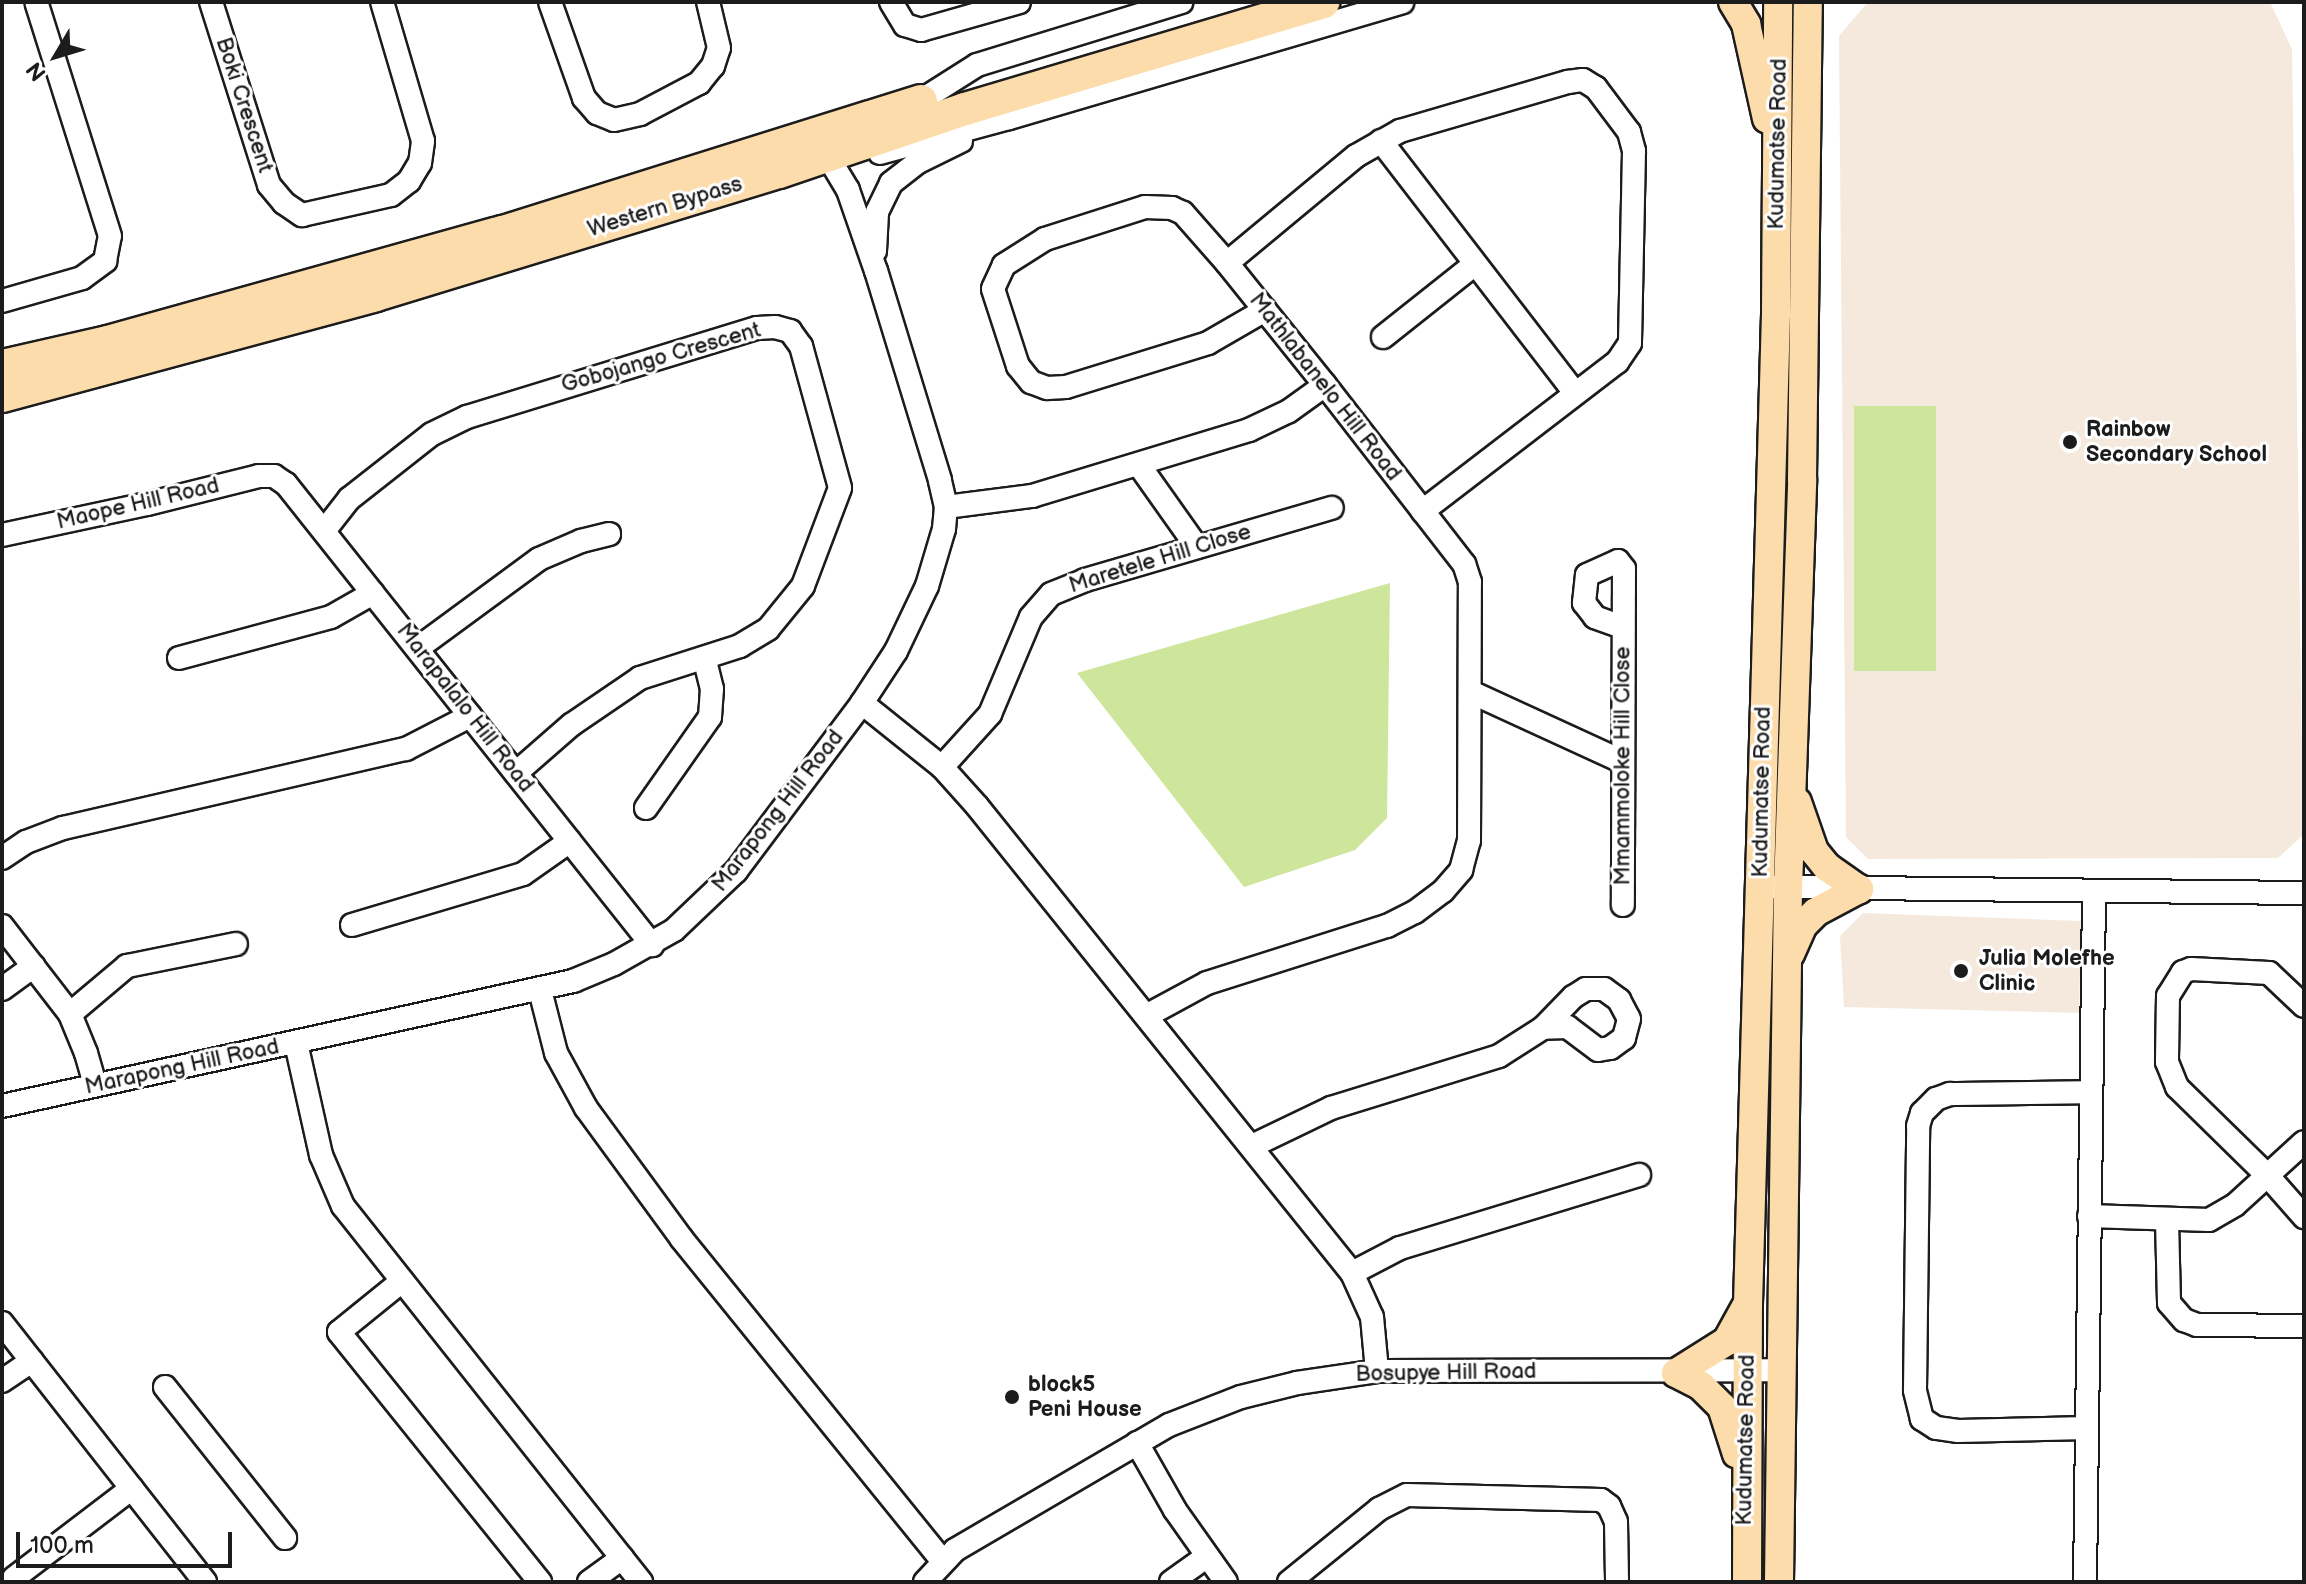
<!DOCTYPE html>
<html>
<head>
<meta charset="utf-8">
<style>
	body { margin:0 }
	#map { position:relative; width:2306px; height:1584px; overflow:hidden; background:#fff; font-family:"Balsamiq Sans",sans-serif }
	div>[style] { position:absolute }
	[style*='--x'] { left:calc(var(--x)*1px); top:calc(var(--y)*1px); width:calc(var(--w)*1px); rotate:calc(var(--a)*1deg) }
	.built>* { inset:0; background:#f4e9dc }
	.green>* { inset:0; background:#cee69b; transform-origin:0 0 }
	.roads { filter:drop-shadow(2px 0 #1c1c1c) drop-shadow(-2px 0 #1c1c1c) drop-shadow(0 2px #1c1c1c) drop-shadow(0 -2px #1c1c1c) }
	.minor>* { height:22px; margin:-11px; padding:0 11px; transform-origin:11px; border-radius:11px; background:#fff }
	.major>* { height:28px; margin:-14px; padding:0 14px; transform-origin:14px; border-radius:14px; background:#fddcac }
	.highway>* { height:32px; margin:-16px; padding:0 16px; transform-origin:16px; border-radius:16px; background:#fddcac }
	.dots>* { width:22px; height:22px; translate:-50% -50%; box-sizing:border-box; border:4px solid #fff; border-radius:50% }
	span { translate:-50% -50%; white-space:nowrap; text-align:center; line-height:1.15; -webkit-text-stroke:6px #fff; paint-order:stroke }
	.street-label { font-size:22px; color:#1c1c1c }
	.poi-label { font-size:22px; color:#1c1c1c; font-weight:700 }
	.left { translate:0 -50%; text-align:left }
	.frame { position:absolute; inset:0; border:4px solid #1c1c1c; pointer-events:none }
	.north { position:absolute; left:16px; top:16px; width:80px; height:80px; -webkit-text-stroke:6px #fff; paint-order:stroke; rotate:232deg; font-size:22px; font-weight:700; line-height:32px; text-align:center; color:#1c1c1c }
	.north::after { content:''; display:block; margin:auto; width:28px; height:36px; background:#1c1c1c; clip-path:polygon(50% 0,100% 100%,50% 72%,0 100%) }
	.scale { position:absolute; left:16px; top:1532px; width:216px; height:36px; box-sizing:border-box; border:4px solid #1c1c1c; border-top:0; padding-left:10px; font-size:24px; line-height:28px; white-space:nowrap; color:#1c1c1c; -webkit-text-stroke:6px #fff; paint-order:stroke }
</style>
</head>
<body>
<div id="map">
	<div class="built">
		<i style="clip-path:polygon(1868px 2px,2270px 2px,2292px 49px,2303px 835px,2278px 858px,1868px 859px,1846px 837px,1839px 36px)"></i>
		<i style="clip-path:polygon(1863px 913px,2081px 921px,2079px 1013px,1844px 1007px,1840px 936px)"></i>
	</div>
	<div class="green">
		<i style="left:1936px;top:406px;width:265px;height:82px;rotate:90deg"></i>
		<i style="clip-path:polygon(1390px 583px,1387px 818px,1355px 850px,1244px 887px,1077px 673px)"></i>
	</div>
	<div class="roads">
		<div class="minor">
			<i style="--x:211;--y:2;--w:192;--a:72.4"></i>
			<i style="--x:269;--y:185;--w:23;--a:50"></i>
			<i style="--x:284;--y:203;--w:22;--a:34"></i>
			<i style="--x:302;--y:215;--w:91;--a:-12.7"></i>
			<i style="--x:391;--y:195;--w:23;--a:-38"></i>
			<i style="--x:409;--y:181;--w:21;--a:-59"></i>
			<i style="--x:420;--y:163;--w:22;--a:-82"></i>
			<i style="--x:423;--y:141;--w:145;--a:-106.4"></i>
			<i style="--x:550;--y:2;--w:102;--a:70.5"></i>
			<i style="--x:584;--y:98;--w:20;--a:49"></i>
			<i style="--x:597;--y:113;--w:18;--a:22"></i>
			<i style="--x:614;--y:120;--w:27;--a:-13"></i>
			<i style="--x:640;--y:114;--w:67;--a:-27.7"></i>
			<i style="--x:699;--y:83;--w:22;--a:-51"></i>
			<i style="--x:713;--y:66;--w:19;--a:-72"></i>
			<i style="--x:719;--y:48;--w:47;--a:-103.4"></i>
			<i style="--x:891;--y:2;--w:27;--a:59"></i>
			<i style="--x:905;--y:25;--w:17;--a:17"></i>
			<i style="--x:921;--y:30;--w:102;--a:-15.9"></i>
			<i style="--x:917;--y:103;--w:71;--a:-32.3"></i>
			<i style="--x:977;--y:65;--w:214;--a:-17.1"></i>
			<i style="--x:1381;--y:141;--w:318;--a:52.4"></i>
			<i style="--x:880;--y:153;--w:134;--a:-15.2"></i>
			<i style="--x:1009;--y:118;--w:410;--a:-16.4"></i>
			<i style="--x:875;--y:251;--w:39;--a:-87"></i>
			<i style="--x:877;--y:212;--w:32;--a:-64"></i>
			<i style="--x:891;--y:183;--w:34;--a:-38"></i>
			<i style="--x:918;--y:162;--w:48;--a:-26"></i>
			<i style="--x:1227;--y:263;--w:168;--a:-39.7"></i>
			<i style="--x:1356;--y:156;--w:51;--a:-29.6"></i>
			<i style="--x:1400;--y:131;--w:175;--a:-16.3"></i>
			<i style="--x:1568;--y:82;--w:15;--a:-8"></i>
			<i style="--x:1583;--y:80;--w:15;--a:32"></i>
			<i style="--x:1596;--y:88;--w:55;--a:53.1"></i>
			<i style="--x:1629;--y:132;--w:20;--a:75"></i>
			<i style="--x:1634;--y:151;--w:192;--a:91.2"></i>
			<i style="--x:1630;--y:343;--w:23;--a:124"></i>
			<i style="--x:1617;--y:362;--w:245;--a:142.5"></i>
			<i style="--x:2;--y:301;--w:83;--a:-16"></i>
			<i style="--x:82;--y:278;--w:29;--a:-36"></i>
			<i style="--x:105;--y:261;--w:25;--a:-79"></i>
			<i style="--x:110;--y:236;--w:245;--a:-107.5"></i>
			<i style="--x:1383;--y:337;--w:117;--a:-38.4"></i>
			<i style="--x:1139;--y:465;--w:100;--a:54.7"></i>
			<i style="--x:946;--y:507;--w:87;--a:-7.3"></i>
			<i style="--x:1032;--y:496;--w:227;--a:-16.9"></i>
			<i style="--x:1249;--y:430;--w:44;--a:-25.4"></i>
			<i style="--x:1289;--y:411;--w:44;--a:-35.8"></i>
			<i style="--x:324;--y:531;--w:41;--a:-52"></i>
			<i style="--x:349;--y:499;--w:105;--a:-38.1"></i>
			<i style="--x:432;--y:434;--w:39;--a:-26"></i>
			<i style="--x:467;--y:417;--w:303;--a:-17.1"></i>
			<i style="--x:757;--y:328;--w:18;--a:-3"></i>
			<i style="--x:775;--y:327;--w:16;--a:15"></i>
			<i style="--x:790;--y:331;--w:19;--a:54"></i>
			<i style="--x:801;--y:346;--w:147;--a:74.6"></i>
			<i style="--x:840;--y:488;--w:105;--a:110.7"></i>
			<i style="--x:803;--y:586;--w:55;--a:129.1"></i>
			<i style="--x:768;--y:629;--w:33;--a:149"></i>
			<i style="--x:740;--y:646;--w:105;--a:162.3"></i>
			<i style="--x:640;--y:678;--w:83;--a:145.7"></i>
			<i style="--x:571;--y:725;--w:73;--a:138.9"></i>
			<i style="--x:2;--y:535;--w:148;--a:-12.1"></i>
			<i style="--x:147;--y:504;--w:115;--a:-14"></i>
			<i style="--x:259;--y:476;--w:15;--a:0"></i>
			<i style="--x:274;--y:476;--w:14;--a:34"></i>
			<i style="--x:286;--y:484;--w:589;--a:51.55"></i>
			<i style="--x:1622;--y:627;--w:29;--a:-160"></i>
			<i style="--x:1595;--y:617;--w:18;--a:-128"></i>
			<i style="--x:1584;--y:603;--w:28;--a:-84"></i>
			<i style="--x:1587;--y:575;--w:34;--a:-24"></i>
			<i style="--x:1618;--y:561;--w:10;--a:53"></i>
			<i style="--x:1624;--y:569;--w:336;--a:90.2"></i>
			<i style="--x:418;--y:648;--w:150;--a:-36.3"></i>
			<i style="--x:539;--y:559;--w:46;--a:-23.2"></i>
			<i style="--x:581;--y:541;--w:29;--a:-14"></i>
			<i style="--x:179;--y:658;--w:157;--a:-15.1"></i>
			<i style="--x:331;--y:617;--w:48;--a:-29.7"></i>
			<i style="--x:1471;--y:692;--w:165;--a:24.7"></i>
			<i style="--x:862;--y:703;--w:102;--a:38.7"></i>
			<i style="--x:942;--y:767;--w:52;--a:48.1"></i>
			<i style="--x:977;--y:806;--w:599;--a:51.24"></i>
			<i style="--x:1352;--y:1273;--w:48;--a:65.6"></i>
			<i style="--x:1372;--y:1317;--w:54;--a:84.7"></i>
			<i style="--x:942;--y:767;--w:72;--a:-47.8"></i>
			<i style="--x:990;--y:714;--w:105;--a:-67.1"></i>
			<i style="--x:1031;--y:617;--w:30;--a:-49"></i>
			<i style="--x:1051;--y:594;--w:37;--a:-22"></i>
			<i style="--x:1085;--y:580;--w:257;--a:-16.3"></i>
			<i style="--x:646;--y:808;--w:111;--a:-54.9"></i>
			<i style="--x:710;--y:717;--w:28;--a:-86"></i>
			<i style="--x:712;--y:689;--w:32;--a:-104"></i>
			<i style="--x:2;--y:858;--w:29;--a:-34"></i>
			<i style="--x:26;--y:842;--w:40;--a:-21"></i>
			<i style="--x:63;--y:828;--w:352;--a:-13"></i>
			<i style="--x:406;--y:749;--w:72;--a:-27.3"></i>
			<i style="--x:1773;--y:887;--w:531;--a:0.65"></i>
			<i style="--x:352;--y:925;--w:178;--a:-16.6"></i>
			<i style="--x:523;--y:874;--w:57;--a:-35.1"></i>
			<i style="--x:2;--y:926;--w:111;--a:52.3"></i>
			<i style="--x:70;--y:1014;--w:42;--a:67.7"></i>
			<i style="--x:86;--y:1053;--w:33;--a:74"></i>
			<i style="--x:2;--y:989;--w:39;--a:-36"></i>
			<i style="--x:540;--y:990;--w:65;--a:75.7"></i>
			<i style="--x:556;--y:1053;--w:63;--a:61.4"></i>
			<i style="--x:586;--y:1108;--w:161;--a:53.8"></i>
			<i style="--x:681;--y:1238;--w:414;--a:51"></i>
			<i style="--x:2304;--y:1006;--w:48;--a:-136.7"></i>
			<i style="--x:2269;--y:973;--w:78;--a:-177.1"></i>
			<i style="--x:2191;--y:969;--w:9;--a:159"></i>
			<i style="--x:2183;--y:972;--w:28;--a:122"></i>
			<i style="--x:2168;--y:996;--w:66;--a:90.9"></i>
			<i style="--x:2167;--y:1062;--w:27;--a:68"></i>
			<i style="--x:2177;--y:1087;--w:127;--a:44.4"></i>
			<i style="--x:2268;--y:1176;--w:55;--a:48.7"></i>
			<i style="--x:70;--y:1014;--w:75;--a:-40.1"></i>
			<i style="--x:127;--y:966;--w:111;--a:-11.4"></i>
			<i style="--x:1146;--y:1016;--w:69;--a:-28.4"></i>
			<i style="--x:1207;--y:983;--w:189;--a:-17.6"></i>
			<i style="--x:1387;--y:926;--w:31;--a:-27"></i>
			<i style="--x:1415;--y:912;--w:35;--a:-37"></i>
			<i style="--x:1443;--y:891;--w:28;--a:-49"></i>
			<i style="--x:1461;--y:870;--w:30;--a:-75"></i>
			<i style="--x:1469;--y:841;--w:259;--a:-89.8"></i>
			<i style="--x:1470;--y:582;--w:19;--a:-108"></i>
			<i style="--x:1464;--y:564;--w:227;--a:-127.8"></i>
			<i style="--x:1325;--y:385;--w:156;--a:-128.8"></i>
			<i style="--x:1227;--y:263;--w:67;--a:-131.3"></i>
			<i style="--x:1183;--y:213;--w:12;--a:-156"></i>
			<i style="--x:1172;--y:208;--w:27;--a:-178"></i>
			<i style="--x:1145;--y:207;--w:105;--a:162.3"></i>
			<i style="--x:1045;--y:239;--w:49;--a:147.6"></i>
			<i style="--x:1004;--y:265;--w:26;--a:115"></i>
			<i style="--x:993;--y:289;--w:81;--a:72"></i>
			<i style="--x:1018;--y:366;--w:21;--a:51"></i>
			<i style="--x:1031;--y:382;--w:17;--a:21"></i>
			<i style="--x:1047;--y:388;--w:19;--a:-3"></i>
			<i style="--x:1066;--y:387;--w:149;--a:-17.2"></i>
			<i style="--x:1208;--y:343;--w:66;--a:-30.1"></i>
			<i style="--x:296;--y:1043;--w:115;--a:77.4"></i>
			<i style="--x:321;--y:1155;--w:56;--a:66.7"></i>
			<i style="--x:343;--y:1206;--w:480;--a:51.6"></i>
			<i style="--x:2;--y:1106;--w:585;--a:-12.35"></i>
			<i style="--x:573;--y:981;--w:44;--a:-22.5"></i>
			<i style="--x:614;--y:964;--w:69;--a:-29.5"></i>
			<i style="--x:674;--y:930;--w:86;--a:-43.6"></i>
			<i style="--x:736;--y:871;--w:210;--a:-53.1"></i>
			<i style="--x:862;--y:703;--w:62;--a:-56.8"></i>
			<i style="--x:896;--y:651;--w:72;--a:-64.5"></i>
			<i style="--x:927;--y:586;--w:59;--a:-73.4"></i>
			<i style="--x:944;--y:529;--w:22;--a:-85"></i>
			<i style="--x:946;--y:507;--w:28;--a:-103"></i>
			<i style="--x:940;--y:480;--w:219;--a:-107"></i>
			<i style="--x:876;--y:271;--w:86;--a:-109.1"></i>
			<i style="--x:848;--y:190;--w:27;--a:-121"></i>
			<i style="--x:1252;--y:1146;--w:88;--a:-25.7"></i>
			<i style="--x:1331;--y:1108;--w:176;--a:-17.2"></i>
			<i style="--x:1499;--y:1056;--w:52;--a:-32.5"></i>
			<i style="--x:1543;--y:1028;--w:43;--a:-45.9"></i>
			<i style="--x:1573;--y:997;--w:15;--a:-32"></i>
			<i style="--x:1586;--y:989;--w:18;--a:0"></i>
			<i style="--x:1604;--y:989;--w:19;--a:36"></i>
			<i style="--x:1619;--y:1000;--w:21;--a:62"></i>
			<i style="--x:1629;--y:1019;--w:20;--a:105"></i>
			<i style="--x:1624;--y:1038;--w:17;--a:144"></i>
			<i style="--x:1610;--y:1048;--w:12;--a:171"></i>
			<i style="--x:1598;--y:1050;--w:38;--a:-143"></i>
			<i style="--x:1568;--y:1027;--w:25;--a:178"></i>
			<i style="--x:2089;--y:1216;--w:120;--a:1.9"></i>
			<i style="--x:2209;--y:1220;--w:30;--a:-30"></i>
			<i style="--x:2235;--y:1205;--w:93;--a:-42.4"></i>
			<i style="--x:2167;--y:1220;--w:83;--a:88.6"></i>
			<i style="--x:2169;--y:1303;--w:23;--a:49"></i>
			<i style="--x:2184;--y:1320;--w:14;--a:21"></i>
			<i style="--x:2197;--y:1325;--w:107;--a:0.5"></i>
			<i style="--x:1352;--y:1273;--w:54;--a:-27.5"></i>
			<i style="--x:1400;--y:1248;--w:250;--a:-17"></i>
			<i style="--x:402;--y:1281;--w:81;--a:141"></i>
			<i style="--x:339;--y:1332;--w:321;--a:51.2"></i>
			<i style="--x:2;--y:1323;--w:329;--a:51.9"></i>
			<i style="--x:2;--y:1381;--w:36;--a:-34"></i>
			<i style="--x:165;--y:1387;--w:193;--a:51.5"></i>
			<i style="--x:2087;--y:1428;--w:129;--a:178.7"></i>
			<i style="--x:1958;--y:1431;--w:22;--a:-172"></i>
			<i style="--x:1936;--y:1428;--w:17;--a:-147"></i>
			<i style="--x:1922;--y:1419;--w:30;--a:-104"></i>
			<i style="--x:1915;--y:1390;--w:264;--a:-89.3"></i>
			<i style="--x:1918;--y:1126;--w:14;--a:-73"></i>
			<i style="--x:1922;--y:1113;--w:20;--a:-45"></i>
			<i style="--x:1936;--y:1099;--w:15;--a:-20"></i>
			<i style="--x:1950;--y:1094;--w:141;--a:-0.8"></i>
			<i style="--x:1137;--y:1443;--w:77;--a:60.4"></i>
			<i style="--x:1175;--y:1510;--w:88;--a:54.7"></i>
			<i style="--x:14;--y:1578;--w:148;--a:-37.3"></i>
			<i style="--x:589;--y:1582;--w:41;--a:-36"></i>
			<i style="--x:925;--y:1582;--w:44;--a:-46.8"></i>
			<i style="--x:955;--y:1550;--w:248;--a:-30.3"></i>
			<i style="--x:1169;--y:1425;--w:77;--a:-21.3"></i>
			<i style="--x:1241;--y:1397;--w:58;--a:-14"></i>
			<i style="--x:1297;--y:1383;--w:81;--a:-8.5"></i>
			<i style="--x:1377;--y:1371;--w:405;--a:-0.1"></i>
			<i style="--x:1171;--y:1582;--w:43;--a:-35.5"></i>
			<i style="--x:1289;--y:1582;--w:116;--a:-39"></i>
			<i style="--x:1379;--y:1509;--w:31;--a:-27"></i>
			<i style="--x:1407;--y:1495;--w:194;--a:1.5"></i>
			<i style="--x:1601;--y:1500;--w:10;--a:37"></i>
			<i style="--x:1609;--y:1506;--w:17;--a:66"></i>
			<i style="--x:1616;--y:1522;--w:60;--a:89"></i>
			<i style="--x:2085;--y:1582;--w:689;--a:-89.25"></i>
		</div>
		<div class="major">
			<i style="--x:1733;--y:2;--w:26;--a:59"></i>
			<i style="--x:1746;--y:24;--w:97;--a:77.5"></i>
			<i style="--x:1797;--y:802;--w:52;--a:70.9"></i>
			<i style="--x:1814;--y:851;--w:21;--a:51"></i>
			<i style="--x:1827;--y:867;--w:39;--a:35"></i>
			<i style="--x:1790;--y:954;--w:32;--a:-66"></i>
			<i style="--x:1803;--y:925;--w:18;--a:-45"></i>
			<i style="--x:1816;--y:912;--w:49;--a:-28.1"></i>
			<i style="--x:1676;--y:1373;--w:28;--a:27"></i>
			<i style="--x:1701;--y:1386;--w:30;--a:45"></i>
			<i style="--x:1722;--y:1407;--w:49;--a:72.3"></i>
			<i style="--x:1676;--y:1373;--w:60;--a:-32.1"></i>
			<i style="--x:1727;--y:1341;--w:39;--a:-61"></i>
			<i style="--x:1747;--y:1582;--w:278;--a:-89.8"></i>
			<i style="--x:1748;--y:1304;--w:990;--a:-88.38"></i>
			<i style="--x:1776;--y:314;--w:312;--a:-89.6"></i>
			<i style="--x:1779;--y:1582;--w:694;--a:-89.26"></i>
			<i style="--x:1788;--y:888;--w:409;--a:-88"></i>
			<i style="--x:1802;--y:479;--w:477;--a:-89.3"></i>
		</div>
		<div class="highway">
			<i style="--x:2;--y:366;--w:109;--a:-12.8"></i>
			<i style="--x:108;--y:342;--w:410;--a:-15.6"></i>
			<i style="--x:503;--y:232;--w:438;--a:-17.4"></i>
			<i style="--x:2;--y:396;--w:387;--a:-15.1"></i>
			<i style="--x:376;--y:295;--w:421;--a:-17"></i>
			<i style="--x:779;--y:172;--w:196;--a:-18.7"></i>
			<i style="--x:965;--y:109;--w:374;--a:-16.6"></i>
		</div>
	</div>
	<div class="dots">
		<i style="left:2070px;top:442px;background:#1c1c1c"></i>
		<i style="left:1961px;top:971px;background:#1c1c1c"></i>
		<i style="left:1012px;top:1397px;background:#1c1c1c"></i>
	</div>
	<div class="street-label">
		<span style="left:244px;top:105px;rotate:72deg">Boki Crescent</span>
		<span style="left:1778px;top:144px;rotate:-89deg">Kudumatse Road</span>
		<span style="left:665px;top:207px;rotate:-17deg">Western Bypass</span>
		<span style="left:661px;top:358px;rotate:-16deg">Gobojango Crescent</span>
		<span style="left:1325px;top:387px;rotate:52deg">Mathlabanelo Hill Road</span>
		<span style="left:138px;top:504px;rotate:-13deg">Maope Hill Road</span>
		<span style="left:1160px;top:559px;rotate:-17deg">Maretele Hill Close</span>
		<span style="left:465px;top:708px;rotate:52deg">Marapalalo Hill Road</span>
		<span style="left:1623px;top:766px;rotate:-90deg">Mmammoloke Hill Close</span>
		<span style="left:1762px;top:792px;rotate:-89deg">Kudumatse Road</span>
		<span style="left:778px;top:811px;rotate:-52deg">Marapong Hill Road</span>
		<span style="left:182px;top:1067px;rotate:-12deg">Marapong Hill Road</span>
		<span style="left:1446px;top:1373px;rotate:-1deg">Bosupye Hill Road</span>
		<span style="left:1746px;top:1440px;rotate:-89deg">Kudumatse Road</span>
	</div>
	<div class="poi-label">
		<span class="left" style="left:2086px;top:442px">Rainbow<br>Secondary School</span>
		<span class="left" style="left:1979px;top:971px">Julia Molefhe<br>Clinic</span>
		<span class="left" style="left:1028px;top:1397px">block5<br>Peni House</span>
	</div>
	<div class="frame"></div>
	<div class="north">N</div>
	<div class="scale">100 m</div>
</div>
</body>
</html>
